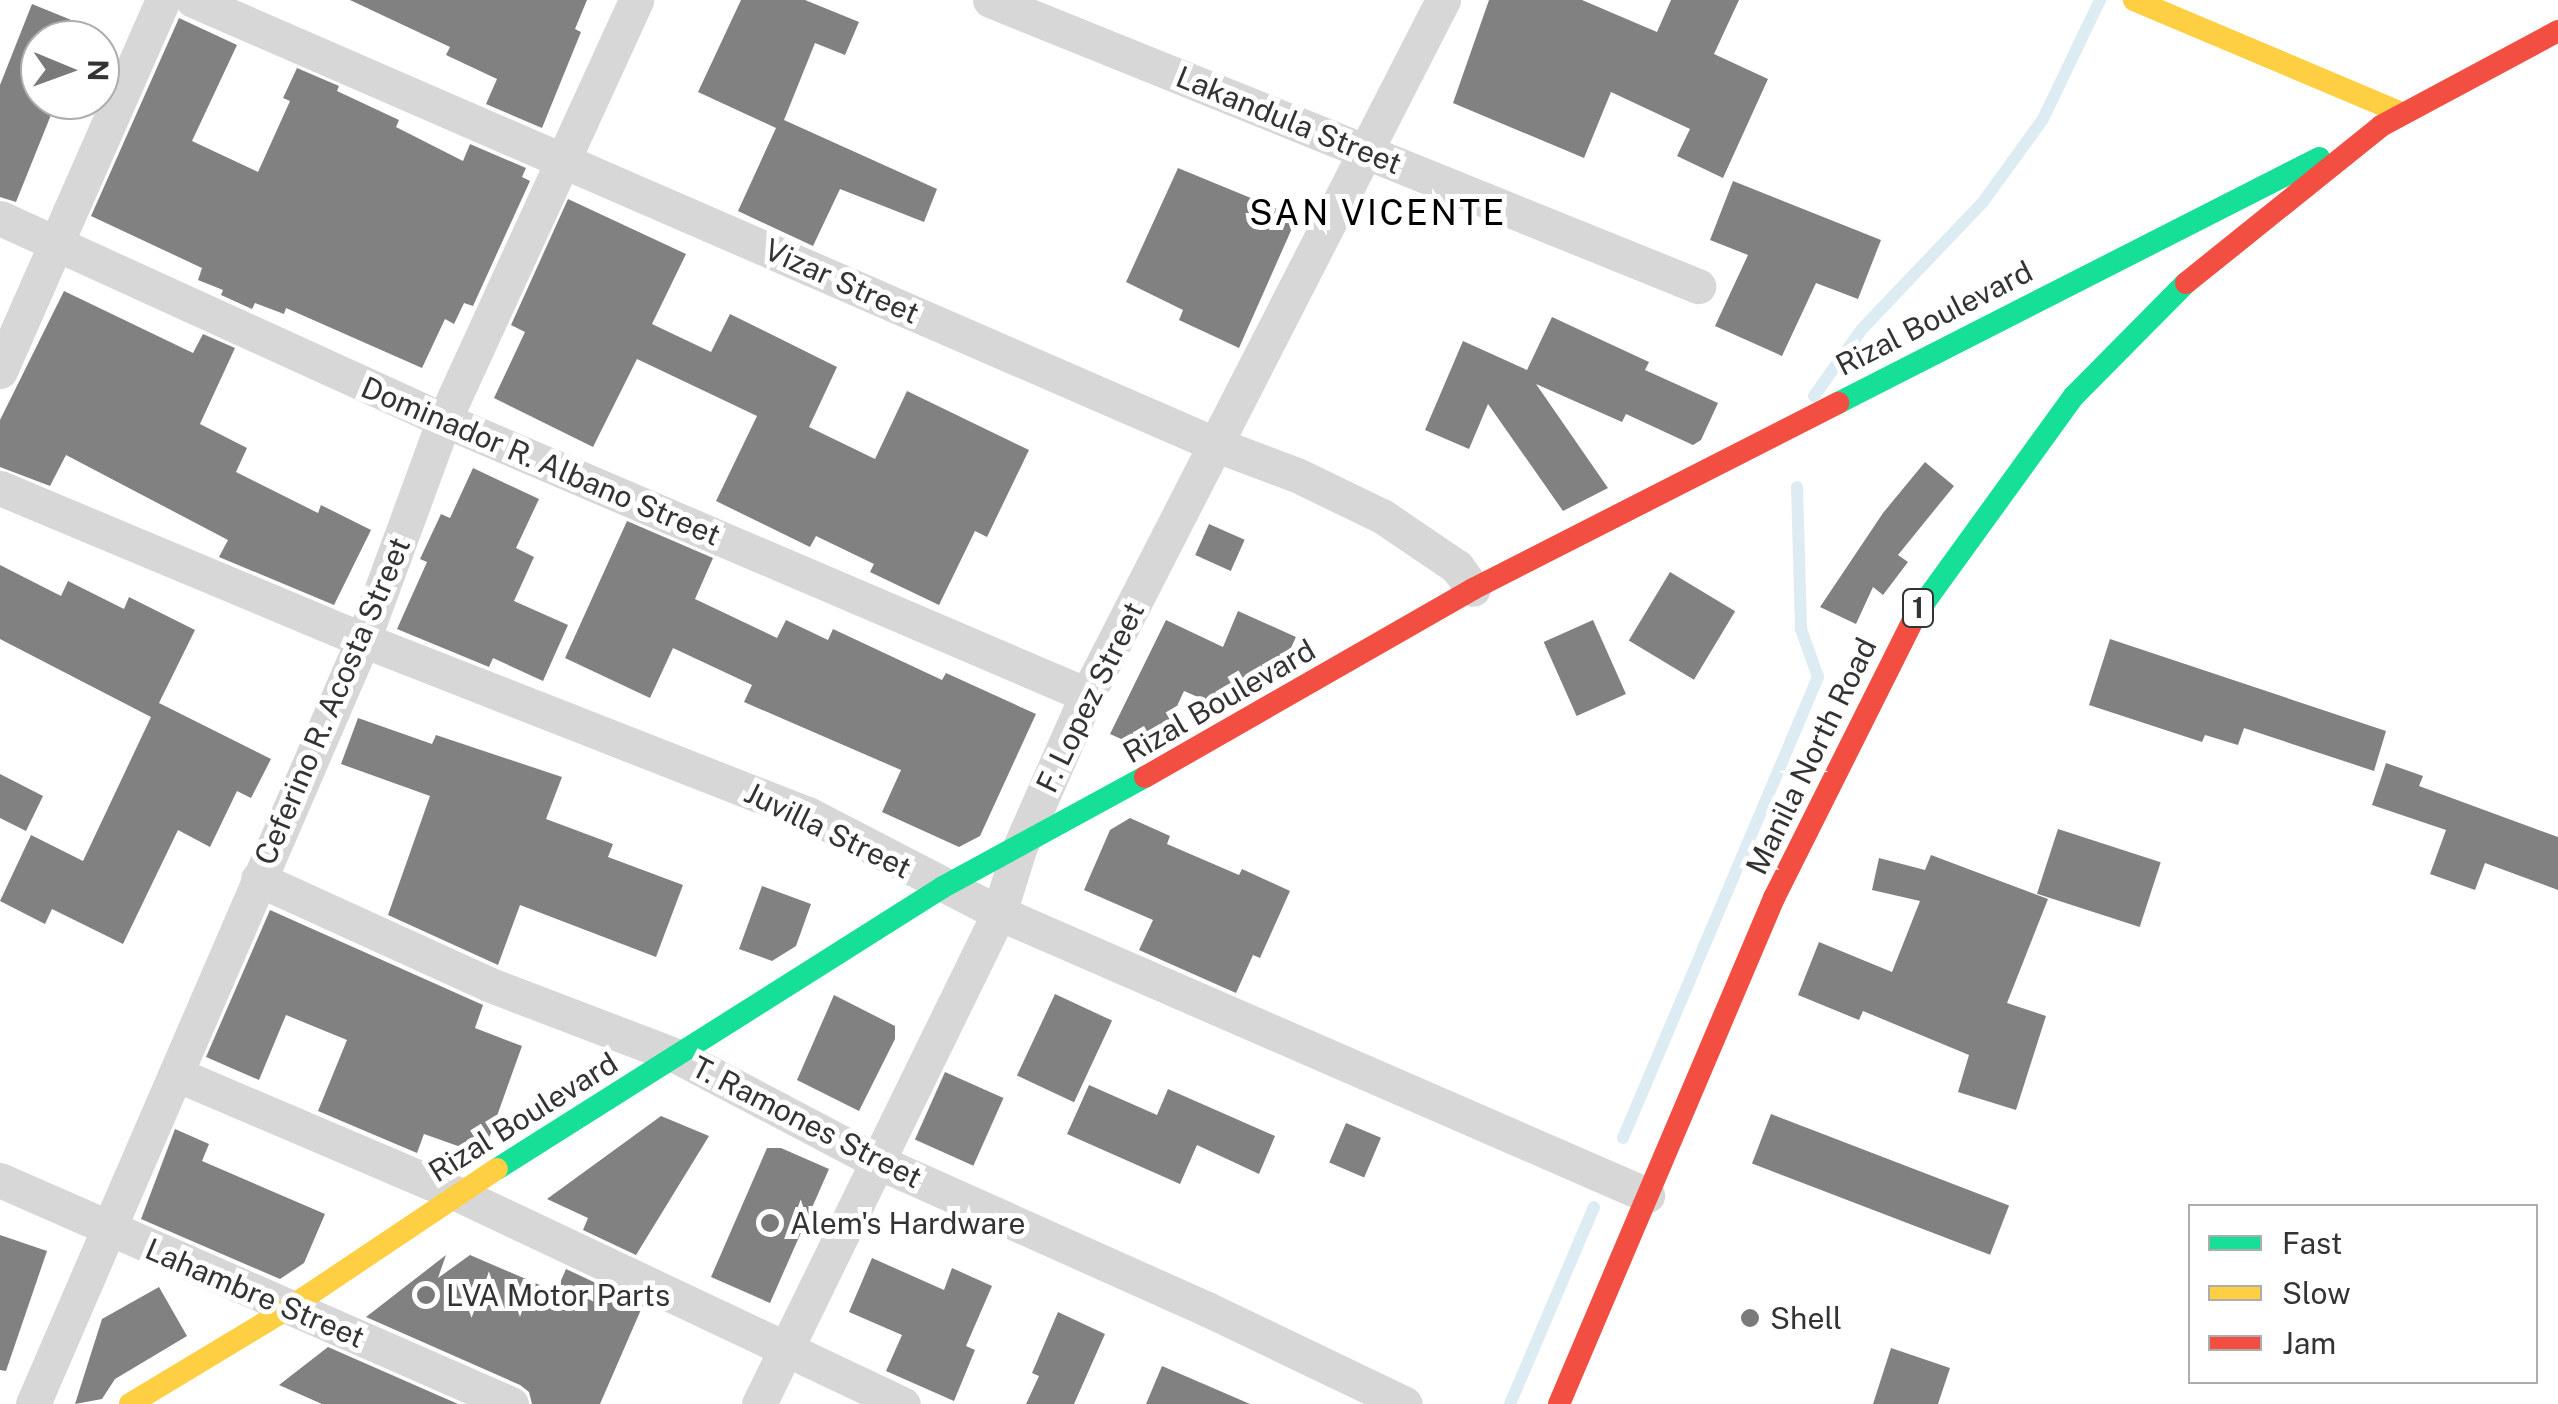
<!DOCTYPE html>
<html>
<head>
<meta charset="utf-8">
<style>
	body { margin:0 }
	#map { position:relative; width:2558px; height:1404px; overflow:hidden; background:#fff; font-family:"Public Sans",sans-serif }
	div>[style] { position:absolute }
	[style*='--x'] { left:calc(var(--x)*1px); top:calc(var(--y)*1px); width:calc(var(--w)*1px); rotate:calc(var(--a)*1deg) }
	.stream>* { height:12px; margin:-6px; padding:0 6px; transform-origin:6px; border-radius:6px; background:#ddebf3 }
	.building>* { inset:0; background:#818181; transform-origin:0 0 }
	.street>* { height:35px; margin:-17.5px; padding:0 17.5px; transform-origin:17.5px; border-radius:17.5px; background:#d7d7d7 }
	.fast>* { height:22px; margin:-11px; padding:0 11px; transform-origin:11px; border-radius:11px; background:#16e098 }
	.slow>* { height:22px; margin:-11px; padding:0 11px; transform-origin:11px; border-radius:11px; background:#ffcf43 }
	.jam>* { height:22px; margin:-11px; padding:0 11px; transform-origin:11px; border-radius:11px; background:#f24e42 }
	.dots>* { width:28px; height:28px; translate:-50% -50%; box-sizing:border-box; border:5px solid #fff; border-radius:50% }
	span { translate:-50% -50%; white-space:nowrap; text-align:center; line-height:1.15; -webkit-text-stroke:10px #fff; paint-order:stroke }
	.shield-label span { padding:2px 8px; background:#fff; border:2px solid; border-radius:8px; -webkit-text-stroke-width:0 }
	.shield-label { font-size:28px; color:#333; font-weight:700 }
	.street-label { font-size:30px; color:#333 }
	.poi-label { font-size:30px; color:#333 }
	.left { translate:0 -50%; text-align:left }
	.quarter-label { font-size:35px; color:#000; letter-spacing:2.5px }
	.legend { position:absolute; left:2188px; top:1204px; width:350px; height:180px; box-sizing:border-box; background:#fff; border:2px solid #adadad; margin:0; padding:12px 18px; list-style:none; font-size:30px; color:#333 }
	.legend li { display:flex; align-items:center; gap:20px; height:50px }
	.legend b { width:50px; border:2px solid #adadad }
	.north { position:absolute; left:20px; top:20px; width:100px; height:100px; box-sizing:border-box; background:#fff; border:2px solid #adadad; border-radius:50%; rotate:91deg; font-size:28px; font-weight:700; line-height:40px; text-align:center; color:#333 }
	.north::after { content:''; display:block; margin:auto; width:35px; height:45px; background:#7a7a7a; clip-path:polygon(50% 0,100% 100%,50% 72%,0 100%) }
</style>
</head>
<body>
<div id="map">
	<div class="stream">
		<i style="--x:1814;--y:396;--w:82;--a:-54.4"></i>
		<i style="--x:1862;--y:329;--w:175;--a:-46.4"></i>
		<i style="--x:1983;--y:202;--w:102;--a:-54.1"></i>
		<i style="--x:2043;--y:119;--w:132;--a:-64.4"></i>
		<i style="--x:1623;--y:1138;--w:501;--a:-67.07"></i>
		<i style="--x:1818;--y:677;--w:51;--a:-109.5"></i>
		<i style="--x:1801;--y:629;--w:142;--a:-91.6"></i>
		<i style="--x:1510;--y:1404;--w:214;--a:-66.9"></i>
	</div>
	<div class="building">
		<i style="clip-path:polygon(350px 0,587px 0,575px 29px,581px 32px,542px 128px,486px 104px,497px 79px,446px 55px,450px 47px)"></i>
		<i style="clip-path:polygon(741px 0,805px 0,859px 22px,845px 55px,815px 43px,784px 120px,937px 189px,924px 222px,840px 189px,813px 246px,738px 211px,776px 128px,698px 92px)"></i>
		<i style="clip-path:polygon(1489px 0,1582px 0,1657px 32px,1671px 0,1739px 0,1714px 54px,1768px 79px,1723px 178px,1677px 156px,1690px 129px,1611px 92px,1584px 158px,1453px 103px)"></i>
		<i style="clip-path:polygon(32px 4px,86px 26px,81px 40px,40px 40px,40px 100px,57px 100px,16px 202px,0 197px,0 85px)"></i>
		<i style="clip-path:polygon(179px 18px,237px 45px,192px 141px,258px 172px,290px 101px,283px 98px,297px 68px,339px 86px,337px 91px,399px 120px,396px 127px,463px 161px,470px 144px,526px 168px,522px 177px,530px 181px,473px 306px,464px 303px,454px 324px,445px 319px,422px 368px,286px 308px,284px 314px,255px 303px,252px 309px,221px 295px,223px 290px,198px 280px,202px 268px,91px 216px)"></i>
		<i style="clip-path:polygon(1178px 168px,1297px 217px,1239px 348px,1179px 320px,1183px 310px,1126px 282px)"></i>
		<i style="clip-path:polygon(1733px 181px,1881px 240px,1858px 299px,1816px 283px,1782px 356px,1715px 326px,1748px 255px,1710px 240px)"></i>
		<i style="clip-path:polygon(568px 199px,686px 254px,652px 324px,711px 352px,730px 314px,837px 367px,809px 427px,875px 459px,907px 391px,1029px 450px,987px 537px,975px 531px,939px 605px,870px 572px,874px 564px,816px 536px,810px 547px,716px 501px,757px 416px,637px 359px,593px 447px,494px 398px,525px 332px,511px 325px)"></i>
		<i style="clip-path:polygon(64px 291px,193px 353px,203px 334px,235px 348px,200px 424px,247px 448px,236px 472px,318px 513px,321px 505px,371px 530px,334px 605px,219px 557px,228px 540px,66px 455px,50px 486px,0 467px,0 420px)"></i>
		<i style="clip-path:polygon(1552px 317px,1649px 362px,1645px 370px,1718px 403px,1701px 440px,1693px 445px,1626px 414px,1622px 422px,1536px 384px,1608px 488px,1563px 511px,1488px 404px,1469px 449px,1425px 430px,1463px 341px,1527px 370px)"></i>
		<i style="clip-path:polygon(1925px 462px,1954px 486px,1898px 555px,1908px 562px,1883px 595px,1873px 587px,1856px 624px,1820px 607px,1883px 513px)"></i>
		<i style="clip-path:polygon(473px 468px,539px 499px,516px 548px,534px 557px,514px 601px,568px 625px,543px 681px,493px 658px,489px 667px,397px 629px,427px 562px,420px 559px,441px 514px,450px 518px)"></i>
		<i style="clip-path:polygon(627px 521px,713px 558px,695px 599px,777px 638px,786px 620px,828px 640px,833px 629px,942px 680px,946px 673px,1036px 714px,980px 836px,959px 847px,882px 812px,901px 770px,744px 702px,752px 685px,673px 648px,650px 698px,565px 658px)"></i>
		<i style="left:1209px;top:524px;width:39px;height:34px;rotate:24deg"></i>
		<i style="clip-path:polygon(0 565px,61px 596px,68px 581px,124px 609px,129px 597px,195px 630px,159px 703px,271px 759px,251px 798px,237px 791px,210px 847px,178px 830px,123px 944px,52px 909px,45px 924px,0 901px,31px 835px,83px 861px,151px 717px,0 639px)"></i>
		<i style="left:1670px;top:572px;width:76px;height:80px;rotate:31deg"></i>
		<i style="clip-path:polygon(1238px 611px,1296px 637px,1283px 665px,1243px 687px,1236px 684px,1231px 694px,1214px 704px,1184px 691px,1165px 732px,1139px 747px,1110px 734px,1166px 620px,1223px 647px)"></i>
		<i style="left:1593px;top:620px;width:81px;height:54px;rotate:66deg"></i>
		<i style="clip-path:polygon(2110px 639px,2386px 731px,2374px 771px,2244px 728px,2238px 745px,2205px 735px,2202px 742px,2089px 705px)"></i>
		<i style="clip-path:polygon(358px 718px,432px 744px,436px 735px,562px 777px,546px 819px,613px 844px,608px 857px,683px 885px,656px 957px,520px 905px,498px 965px,388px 915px,430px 796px,341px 764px)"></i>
		<i style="clip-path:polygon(2386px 763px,2423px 776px,2419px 786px,2558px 837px,2558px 890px,2485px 863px,2475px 890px,2430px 874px,2446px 830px,2372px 805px)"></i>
		<i style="clip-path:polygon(0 774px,43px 796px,26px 831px,0 818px)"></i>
		<i style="clip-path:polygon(1130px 818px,1170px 836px,1167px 844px,1239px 875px,1242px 869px,1290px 891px,1260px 958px,1253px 955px,1236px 993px,1139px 950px,1153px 920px,1084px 890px,1110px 830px)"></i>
		<i style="left:2058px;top:829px;width:108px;height:68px;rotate:18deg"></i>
		<i style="clip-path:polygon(1931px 855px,2048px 899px,2007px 1003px,2046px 1016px,2016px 1110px,1958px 1092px,1969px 1055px,1863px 1011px,1859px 1020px,1798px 995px,1819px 942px,1892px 972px,1920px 901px,1872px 890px,1879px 858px,1925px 870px)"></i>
		<i style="clip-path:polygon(762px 886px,811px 904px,796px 946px,772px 961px,739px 949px)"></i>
		<i style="clip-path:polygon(270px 910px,483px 1005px,475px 1028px,522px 1046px,488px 1141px,472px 1151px,424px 1134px,417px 1153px,318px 1111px,347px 1040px,286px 1015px,259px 1080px,206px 1057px)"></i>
		<i style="left:1055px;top:994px;width:63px;height:90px;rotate:25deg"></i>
		<i style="clip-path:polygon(834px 995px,895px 1026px,895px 1039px,859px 1111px,797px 1080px)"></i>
		<i style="left:945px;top:1072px;width:64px;height:74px;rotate:24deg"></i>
		<i style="clip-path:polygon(1089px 1085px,1157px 1115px,1168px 1089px,1275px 1136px,1259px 1174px,1197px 1145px,1180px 1184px,1067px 1134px)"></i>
		<i style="left:1771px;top:1114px;width:255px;height:53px;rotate:21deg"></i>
		<i style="clip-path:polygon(661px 1116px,709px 1136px,636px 1255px,583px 1230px,588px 1218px,547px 1199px)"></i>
		<i style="left:1346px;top:1123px;width:38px;height:43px;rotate:23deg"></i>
		<i style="clip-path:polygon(175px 1129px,209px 1144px,202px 1161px,325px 1214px,304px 1263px,280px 1279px,141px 1219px)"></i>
		<i style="clip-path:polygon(767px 1148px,781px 1148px,829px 1169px,770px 1303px,711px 1277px)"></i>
		<i style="clip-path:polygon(0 1235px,47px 1251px,6px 1371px,0 1370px)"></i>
		<i style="clip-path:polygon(446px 1255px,438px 1278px,470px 1255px,556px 1292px,566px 1269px,643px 1305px,600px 1404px,532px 1404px,529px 1392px,520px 1385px,366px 1317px)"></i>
		<i style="clip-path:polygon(872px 1258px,944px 1290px,952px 1268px,992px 1286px,966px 1346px,975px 1350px,954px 1401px,886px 1371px,902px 1335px,849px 1312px)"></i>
		<i style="clip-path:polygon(159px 1287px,187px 1336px,115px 1379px,102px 1399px,75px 1404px,102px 1319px)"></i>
		<i style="clip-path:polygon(1058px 1312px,1105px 1334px,1074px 1404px,1026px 1404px,1039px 1376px,1032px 1373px)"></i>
		<i style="clip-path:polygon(328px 1347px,458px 1404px,322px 1404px,279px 1385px)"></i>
		<i style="clip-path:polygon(1891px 1348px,1950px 1368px,1938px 1404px,1873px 1404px)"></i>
		<i style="clip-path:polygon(1162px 1366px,1250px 1404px,1146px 1404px)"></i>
	</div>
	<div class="street">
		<i style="--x:193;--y:0;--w:1117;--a:23.49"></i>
		<i style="--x:1217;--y:445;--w:85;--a:20.6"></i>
		<i style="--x:1297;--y:475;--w:94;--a:25.8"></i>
		<i style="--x:1382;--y:516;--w:91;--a:34.2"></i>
		<i style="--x:1457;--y:567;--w:27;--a:54"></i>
		<i style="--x:990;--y:0;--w:764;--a:22"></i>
		<i style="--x:0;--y:218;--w:488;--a:24.5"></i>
		<i style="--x:444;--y:420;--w:699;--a:23.16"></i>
		<i style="--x:0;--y:371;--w:405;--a:-66.3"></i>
		<i style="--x:0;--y:488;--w:394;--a:22.7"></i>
		<i style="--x:363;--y:640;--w:478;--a:21.4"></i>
		<i style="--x:808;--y:814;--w:215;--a:27.4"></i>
		<i style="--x:999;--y:913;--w:707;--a:23.52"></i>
		<i style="--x:258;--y:879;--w:253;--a:24.5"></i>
		<i style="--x:488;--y:984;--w:202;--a:20.9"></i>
		<i style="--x:677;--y:1056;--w:225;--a:27.8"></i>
		<i style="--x:876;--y:1161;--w:365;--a:24.1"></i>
		<i style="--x:1209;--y:1310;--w:217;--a:25.6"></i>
		<i style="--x:176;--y:1074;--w:306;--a:23.1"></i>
		<i style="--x:458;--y:1194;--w:492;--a:25.3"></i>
		<i style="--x:0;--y:1180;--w:558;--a:23.67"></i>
		<i style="--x:33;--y:1404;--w:832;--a:-66.64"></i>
		<i style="--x:363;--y:640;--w:234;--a:-69.8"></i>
		<i style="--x:444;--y:420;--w:462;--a:-65.4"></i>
		<i style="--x:759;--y:1404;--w:547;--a:-63.95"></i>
		<i style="--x:999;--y:913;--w:67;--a:-72.6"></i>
		<i style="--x:1019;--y:849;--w:168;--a:-66.2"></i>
		<i style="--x:1087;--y:695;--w:781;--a:-62.88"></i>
	</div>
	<div class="fast">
		<i style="--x:1838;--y:403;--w:540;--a:-26.99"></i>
		<i style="--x:1916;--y:614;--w:269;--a:-54.1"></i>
		<i style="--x:2074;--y:396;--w:159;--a:-45.3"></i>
		<i style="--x:497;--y:1169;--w:528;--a:-32.3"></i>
		<i style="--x:943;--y:887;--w:230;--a:-28.6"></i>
	</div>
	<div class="slow">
		<i style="--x:2134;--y:0;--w:290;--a:22.9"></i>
		<i style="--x:130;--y:1404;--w:186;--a:-31.1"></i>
		<i style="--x:289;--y:1308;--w:250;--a:-33.8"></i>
	</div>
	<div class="jam">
		<i style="--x:2186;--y:283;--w:250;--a:-38.8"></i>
		<i style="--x:2381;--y:126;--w:201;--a:-28.2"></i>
		<i style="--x:1145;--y:777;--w:378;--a:-29.8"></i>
		<i style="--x:1473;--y:589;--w:410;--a:-27"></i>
		<i style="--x:1559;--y:1404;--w:550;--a:-66.98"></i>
		<i style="--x:1774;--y:898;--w:318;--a:-63.4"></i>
	</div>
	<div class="dots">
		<i style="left:770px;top:1223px;background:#7a7a7a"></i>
		<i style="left:426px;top:1295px;background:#7a7a7a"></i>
		<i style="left:1750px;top:1318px;background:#7a7a7a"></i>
	</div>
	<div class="shield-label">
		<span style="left:1918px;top:608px">1</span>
	</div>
	<div class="street-label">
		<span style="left:1289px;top:120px;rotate:22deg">Lakandula Street</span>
		<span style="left:842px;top:281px;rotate:24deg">Vizar Street</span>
		<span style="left:1934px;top:318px;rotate:-27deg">Rizal Boulevard</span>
		<span style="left:541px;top:461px;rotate:23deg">Dominador R. Albano Street</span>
		<span style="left:1090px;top:697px;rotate:-64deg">F. Lopez Street</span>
		<span style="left:332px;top:701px;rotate:-67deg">Ceferino R. Acosta Street</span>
		<span style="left:1219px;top:701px;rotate:-30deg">Rizal Boulevard</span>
		<span style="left:1811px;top:756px;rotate:-64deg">Manila North Road</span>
		<span style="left:828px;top:830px;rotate:26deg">Juvilla Street</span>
		<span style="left:523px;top:1117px;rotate:-32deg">Rizal Boulevard</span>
		<span style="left:807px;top:1122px;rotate:27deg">T. Ramones Street</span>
		<span style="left:255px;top:1293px;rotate:23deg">Lahambre Street</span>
	</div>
	<div class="poi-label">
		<span class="left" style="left:790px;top:1223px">Alem's Hardware</span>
		<span class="left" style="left:446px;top:1295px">LVA Motor Parts</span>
		<span class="left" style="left:1770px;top:1318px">Shell</span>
	</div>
	<div class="quarter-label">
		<span style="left:1378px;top:213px">SAN VICENTE</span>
	</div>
	<ul class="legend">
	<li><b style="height:12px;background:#16e098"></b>Fast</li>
	<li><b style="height:12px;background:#ffcf43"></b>Slow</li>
	<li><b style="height:12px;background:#f24e42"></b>Jam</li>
	</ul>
	<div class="north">N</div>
</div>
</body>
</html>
